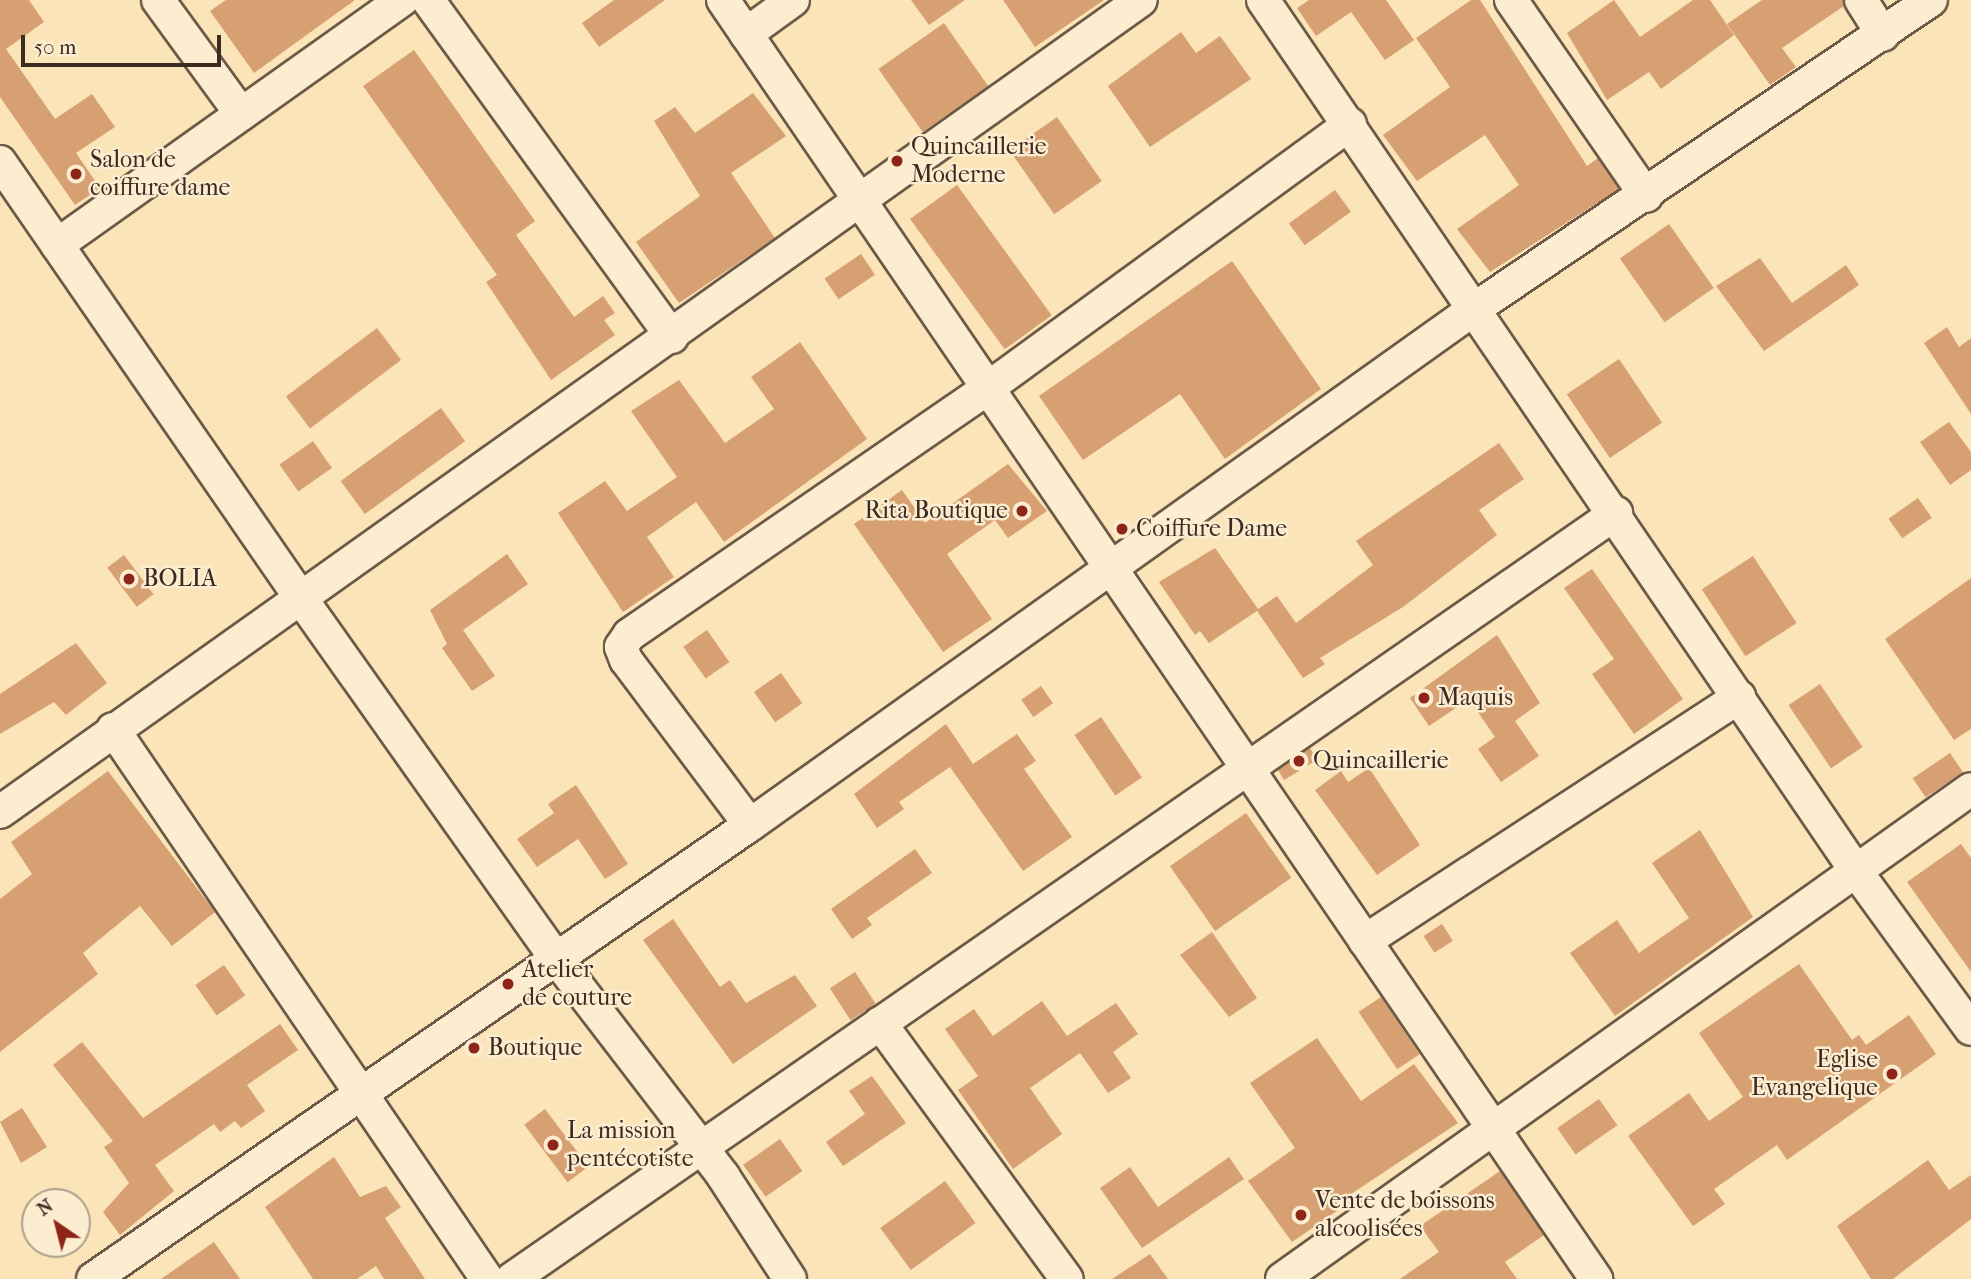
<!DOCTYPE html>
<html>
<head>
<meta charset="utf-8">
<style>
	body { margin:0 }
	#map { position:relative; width:1971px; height:1279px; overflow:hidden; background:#fae4b8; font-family:"IM FELL French Canon",serif }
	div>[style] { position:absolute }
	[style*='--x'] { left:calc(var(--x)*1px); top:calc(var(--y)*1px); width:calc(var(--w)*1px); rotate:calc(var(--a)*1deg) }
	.building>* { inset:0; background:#d7a072; transform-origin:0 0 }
	.roads { filter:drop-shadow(2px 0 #6c5947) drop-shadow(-2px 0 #6c5947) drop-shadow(0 2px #6c5947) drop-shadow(0 -2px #6c5947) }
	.minor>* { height:32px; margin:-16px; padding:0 16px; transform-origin:16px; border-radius:16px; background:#fcedd1 }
	.dots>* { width:19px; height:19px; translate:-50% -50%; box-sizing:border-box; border:4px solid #fcedd1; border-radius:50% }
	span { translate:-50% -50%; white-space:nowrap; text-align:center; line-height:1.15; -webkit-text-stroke:5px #fcedd1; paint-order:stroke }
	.poi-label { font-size:24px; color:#3c2b21 }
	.left { translate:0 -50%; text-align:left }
	.right { translate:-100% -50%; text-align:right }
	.north { position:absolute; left:21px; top:1188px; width:70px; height:70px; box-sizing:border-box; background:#fcedd1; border:2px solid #af9f8b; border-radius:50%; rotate:325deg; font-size:19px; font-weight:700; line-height:28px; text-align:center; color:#3c2b21 }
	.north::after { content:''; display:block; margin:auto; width:24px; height:32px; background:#8f2418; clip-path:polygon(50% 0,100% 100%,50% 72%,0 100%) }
	.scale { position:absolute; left:21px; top:35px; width:200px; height:32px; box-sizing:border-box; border:4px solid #3c2b21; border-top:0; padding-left:9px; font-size:21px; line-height:24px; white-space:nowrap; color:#3c2b21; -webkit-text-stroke:5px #fcedd1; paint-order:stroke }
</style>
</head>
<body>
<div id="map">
	<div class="building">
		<i style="clip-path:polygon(0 0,29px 0,44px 22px,6px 49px,55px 119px,92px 94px,115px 127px,76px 153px,100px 188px,75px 205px,0 97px)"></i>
		<i style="clip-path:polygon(226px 0,355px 0,254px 73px,210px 11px)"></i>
		<i style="clip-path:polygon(614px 0,665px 0,599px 47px,582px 23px)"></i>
		<i style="clip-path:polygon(911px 0,965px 0,929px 25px)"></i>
		<i style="clip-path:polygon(1003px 0,1104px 0,1035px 47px)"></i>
		<i style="clip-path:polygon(1309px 0,1386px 0,1414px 40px,1385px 60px,1351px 12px,1316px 36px,1297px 8px)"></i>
		<i style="clip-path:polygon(1471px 0,1480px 0,1587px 166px,1598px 158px,1619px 189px,1490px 272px,1457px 229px,1519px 185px,1485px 135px,1417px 181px,1383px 135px,1450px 87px,1416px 38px)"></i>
		<i style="clip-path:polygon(1614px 0,1640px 37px,1693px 0,1710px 0,1734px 35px,1661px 89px,1649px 72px,1607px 100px,1567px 33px)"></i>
		<i style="clip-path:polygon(1762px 0,1843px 0,1844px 6px,1782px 48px,1796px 67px,1770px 85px,1727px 24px)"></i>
		<i style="left:944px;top:23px;width:77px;height:80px;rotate:55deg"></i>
		<i style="clip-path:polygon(1181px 32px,1196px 53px,1220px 36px,1251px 79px,1150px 147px,1108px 86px)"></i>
		<i style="clip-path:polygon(414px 50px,535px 221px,516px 235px,574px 317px,603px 296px,615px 313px,604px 320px,615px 335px,551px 380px,486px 282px,497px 275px,363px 86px)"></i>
		<i style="clip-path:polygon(753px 93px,786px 136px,731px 173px,775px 238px,679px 303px,636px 242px,700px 196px,654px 121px,675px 107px,695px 133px)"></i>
		<i style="left:1057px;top:117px;width:78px;height:58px;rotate:55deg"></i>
		<i style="left:957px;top:185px;width:161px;height:58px;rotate:54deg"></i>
		<i style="left:1335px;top:190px;width:27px;height:57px;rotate:54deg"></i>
		<i style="left:1669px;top:224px;width:78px;height:60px;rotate:55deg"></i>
		<i style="left:861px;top:254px;width:25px;height:44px;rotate:56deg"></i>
		<i style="clip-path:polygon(1760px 258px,1792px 303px,1846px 265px,1859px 285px,1764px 351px,1716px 286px)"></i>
		<i style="clip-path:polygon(1232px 261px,1321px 389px,1225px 459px,1180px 394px,1083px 460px,1039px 396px)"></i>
		<i style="clip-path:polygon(1947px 327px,1959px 347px,1971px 338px,1971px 414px,1924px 343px)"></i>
		<i style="left:377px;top:328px;width:40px;height:114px;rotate:53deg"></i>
		<i style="clip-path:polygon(800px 342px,867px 439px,724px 542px,696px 502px,647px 537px,674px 577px,623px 612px,558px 513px,605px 481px,627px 511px,677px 477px,631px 411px,679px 380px,725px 443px,774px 409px,751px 377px)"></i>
		<i style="left:1619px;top:359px;width:77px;height:63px;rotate:56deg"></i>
		<i style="left:441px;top:408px;width:41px;height:124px;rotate:54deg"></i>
		<i style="clip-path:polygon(1949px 422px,1971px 452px,1971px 470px,1950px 485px,1920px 442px)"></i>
		<i style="left:313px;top:441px;width:33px;height:41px;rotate:55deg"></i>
		<i style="clip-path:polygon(1499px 443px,1524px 479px,1479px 510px,1497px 535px,1403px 607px,1320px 658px,1325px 664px,1303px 678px,1257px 611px,1209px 643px,1200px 631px,1195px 635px,1159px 582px,1215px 548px,1258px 609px,1277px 596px,1296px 623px,1373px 565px,1356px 541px)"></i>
		<i style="clip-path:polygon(1008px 464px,1047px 511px,1008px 538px,995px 520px,947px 554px,992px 619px,943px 652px,854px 524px,902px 490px,925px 523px)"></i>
		<i style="left:1918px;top:498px;width:24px;height:36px;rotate:55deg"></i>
		<i style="clip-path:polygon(507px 554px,528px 584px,463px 630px,495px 676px,472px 691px,442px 648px,447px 644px,430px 610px)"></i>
		<i style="left:124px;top:555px;width:49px;height:21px;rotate:53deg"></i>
		<i style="left:1753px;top:556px;width:80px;height:61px;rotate:57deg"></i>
		<i style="clip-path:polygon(1592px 569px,1683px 699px,1634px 734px,1592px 674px,1614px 659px,1564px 588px)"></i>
		<i style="clip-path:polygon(1971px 578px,1971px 729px,1954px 740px,1885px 639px)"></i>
		<i style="left:707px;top:630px;width:39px;height:29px;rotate:55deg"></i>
		<i style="clip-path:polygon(1497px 635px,1540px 703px,1515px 721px,1539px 756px,1501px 782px,1478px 749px,1495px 737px,1469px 699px,1429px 726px,1410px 698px)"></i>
		<i style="clip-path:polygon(76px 643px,107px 683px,66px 715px,54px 702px,0 734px,0 694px)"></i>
		<i style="left:781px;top:673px;width:37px;height:33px;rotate:55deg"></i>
		<i style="left:1820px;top:684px;width:76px;height:38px;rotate:56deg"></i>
		<i style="left:1041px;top:686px;width:21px;height:24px;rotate:55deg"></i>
		<i style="left:1101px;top:717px;width:73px;height:32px;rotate:56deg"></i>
		<i style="clip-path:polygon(946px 724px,973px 764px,1017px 734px,1036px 761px,1024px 769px,1072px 837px,1023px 871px,950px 767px,899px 802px,904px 809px,877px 828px,854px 794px)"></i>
		<i style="clip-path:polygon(1310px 748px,1317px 760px,1284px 780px,1278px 770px)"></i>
		<i style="left:1950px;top:753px;width:23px;height:45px;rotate:56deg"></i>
		<i style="clip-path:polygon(1369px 768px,1420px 845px,1377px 875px,1315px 790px,1341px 771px,1348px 782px)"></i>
		<i style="clip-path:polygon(108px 771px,215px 912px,172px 946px,140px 906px,83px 953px,98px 974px,0 1052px,0 899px,32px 874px,11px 842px)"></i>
		<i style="clip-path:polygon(576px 785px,628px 864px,605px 879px,578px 839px,537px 867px,517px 839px,554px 813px,548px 804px)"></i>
		<i style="left:1246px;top:813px;width:79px;height:93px;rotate:55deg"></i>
		<i style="clip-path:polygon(1700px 830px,1753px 917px,1615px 1016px,1570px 953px,1617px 920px,1639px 953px,1689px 918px,1652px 863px)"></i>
		<i style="clip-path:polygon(1961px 844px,1971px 858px,1971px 972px,1907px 882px)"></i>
		<i style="clip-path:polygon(915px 849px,932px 873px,867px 918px,872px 925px,852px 939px,831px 909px)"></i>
		<i style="clip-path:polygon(673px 919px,720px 987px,730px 980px,746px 1003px,795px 975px,817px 1006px,733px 1064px,643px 940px)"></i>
		<i style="left:1442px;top:924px;width:20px;height:22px;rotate:57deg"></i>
		<i style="clip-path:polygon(1212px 932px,1257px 998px,1229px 1017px,1180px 955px)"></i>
		<i style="clip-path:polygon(1799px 964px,1852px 1040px,1859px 1035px,1866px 1045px,1909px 1015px,1936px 1054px,1787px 1160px,1777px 1145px,1714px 1189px,1725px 1204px,1693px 1226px,1628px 1136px,1689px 1093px,1709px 1121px,1743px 1097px,1699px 1033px)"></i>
		<i style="left:224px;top:965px;width:37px;height:35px;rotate:55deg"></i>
		<i style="left:855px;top:972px;width:38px;height:30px;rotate:57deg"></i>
		<i style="left:1381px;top:997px;width:69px;height:27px;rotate:56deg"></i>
		<i style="clip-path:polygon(1042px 1001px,1067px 1036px,1116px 1003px,1138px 1034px,1113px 1052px,1131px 1078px,1108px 1093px,1080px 1053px,1030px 1088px,1062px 1134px,1013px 1169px,958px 1090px,978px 1076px,945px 1029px,974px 1009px,993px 1036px)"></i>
		<i style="clip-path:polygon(280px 1024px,298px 1050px,247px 1085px,265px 1111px,241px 1128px,235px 1121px,220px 1132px,214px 1124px,155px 1165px,174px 1191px,120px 1235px,103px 1212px,129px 1183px,104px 1147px,113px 1141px,53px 1065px,82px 1042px,143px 1118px)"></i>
		<i style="clip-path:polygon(1317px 1038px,1361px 1101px,1414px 1064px,1458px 1123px,1333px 1206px,1337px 1211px,1292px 1242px,1248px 1181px,1295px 1148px,1250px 1083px)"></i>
		<i style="clip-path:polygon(872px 1076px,906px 1123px,843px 1166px,826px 1142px,865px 1114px,849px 1091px)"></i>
		<i style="left:1599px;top:1099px;width:32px;height:51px;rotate:55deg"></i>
		<i style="clip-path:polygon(22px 1108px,47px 1147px,21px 1163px,0 1122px)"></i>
		<i style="left:545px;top:1109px;width:72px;height:26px;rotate:53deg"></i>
		<i style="left:780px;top:1139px;width:39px;height:45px;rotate:55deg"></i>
		<i style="clip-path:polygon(334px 1157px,360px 1197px,386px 1186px,401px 1207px,385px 1218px,425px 1279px,384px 1279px,376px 1266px,357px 1279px,313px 1279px,265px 1207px)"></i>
		<i style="clip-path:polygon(1229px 1157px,1244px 1179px,1142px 1248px,1100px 1188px,1130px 1167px,1158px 1207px)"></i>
		<i style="clip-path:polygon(1928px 1160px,1949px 1190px,1971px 1175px,1971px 1219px,1893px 1279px,1871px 1279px,1837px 1226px)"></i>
		<i style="clip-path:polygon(1500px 1171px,1544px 1235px,1505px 1262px,1517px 1279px,1400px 1279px,1439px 1252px,1420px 1226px)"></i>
		<i style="left:945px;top:1181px;width:52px;height:80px;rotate:54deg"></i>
		<i style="clip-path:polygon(214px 1242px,240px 1279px,161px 1279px)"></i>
		<i style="clip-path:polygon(1150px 1254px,1168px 1279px,1112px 1279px)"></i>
	</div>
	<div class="roads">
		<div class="minor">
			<i style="--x:158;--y:0;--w:141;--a:53.9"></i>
			<i style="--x:428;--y:0;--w:416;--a:54.1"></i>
			<i style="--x:723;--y:0;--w:1549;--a:55.68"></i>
			<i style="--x:1263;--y:0;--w:1054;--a:55.75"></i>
			<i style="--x:1856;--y:871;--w:195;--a:54"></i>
			<i style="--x:1511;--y:0;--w:238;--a:55.4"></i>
			<i style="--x:1861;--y:0;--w:41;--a:57.8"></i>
			<i style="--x:746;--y:34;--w:58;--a:-35.9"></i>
			<i style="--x:0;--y:162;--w:528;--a:55.41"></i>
			<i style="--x:300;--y:597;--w:443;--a:54.7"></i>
			<i style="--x:556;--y:958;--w:275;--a:52.5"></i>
			<i style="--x:723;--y:1176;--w:123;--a:57"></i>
			<i style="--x:57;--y:245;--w:423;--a:-35.4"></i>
			<i style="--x:113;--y:729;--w:665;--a:55.78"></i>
			<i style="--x:0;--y:812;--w:1400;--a:-35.44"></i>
			<i style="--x:750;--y:825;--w:206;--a:-126.9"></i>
			<i style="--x:626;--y:660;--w:14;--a:-111"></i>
			<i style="--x:621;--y:647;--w:14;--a:-56"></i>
			<i style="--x:629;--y:635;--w:436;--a:-34.5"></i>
			<i style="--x:988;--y:388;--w:448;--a:-36.1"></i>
			<i style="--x:1365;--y:941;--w:447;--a:-33.1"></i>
			<i style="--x:880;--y:1023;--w:317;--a:53.9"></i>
			<i style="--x:93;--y:1279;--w:799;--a:-34.65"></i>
			<i style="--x:750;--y:825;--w:893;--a:-35.47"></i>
			<i style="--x:1477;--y:307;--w:548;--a:-34.07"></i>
			<i style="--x:512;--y:1279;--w:1344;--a:-34.75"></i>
			<i style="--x:1282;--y:1279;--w:845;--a:-35.42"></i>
		</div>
	</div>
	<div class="dots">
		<i style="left:897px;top:161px;background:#8f2418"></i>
		<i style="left:76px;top:174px;background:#8f2418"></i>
		<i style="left:1022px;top:511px;background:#8f2418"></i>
		<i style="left:1122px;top:529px;background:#8f2418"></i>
		<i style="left:129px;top:579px;background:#8f2418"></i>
		<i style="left:1424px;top:698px;background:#8f2418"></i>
		<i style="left:1299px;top:761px;background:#8f2418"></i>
		<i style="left:508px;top:984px;background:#8f2418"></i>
		<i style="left:474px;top:1048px;background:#8f2418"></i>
		<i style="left:1892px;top:1074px;background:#8f2418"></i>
		<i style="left:553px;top:1145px;background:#8f2418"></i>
		<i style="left:1301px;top:1215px;background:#8f2418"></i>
	</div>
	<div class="poi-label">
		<span class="left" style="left:911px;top:161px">Quincaillerie<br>Moderne</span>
		<span class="left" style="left:90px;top:174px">Salon de<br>coiffure dame</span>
		<span class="right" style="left:1008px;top:511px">Rita Boutique</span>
		<span class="left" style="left:1136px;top:529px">Coiffure Dame</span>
		<span class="left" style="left:143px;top:579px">BOLIA</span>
		<span class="left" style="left:1438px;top:698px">Maquis</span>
		<span class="left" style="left:1313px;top:761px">Quincaillerie</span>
		<span class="left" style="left:522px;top:984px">Atelier<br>de couture</span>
		<span class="left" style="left:488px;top:1048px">Boutique</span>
		<span class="right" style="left:1878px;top:1074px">Eglise<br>Evangelique</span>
		<span class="left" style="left:567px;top:1145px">La mission<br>pentécotiste</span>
		<span class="left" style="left:1315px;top:1215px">Vente de boissons<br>alcoolisées</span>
	</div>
	<div class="north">N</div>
	<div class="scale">50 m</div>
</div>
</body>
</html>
